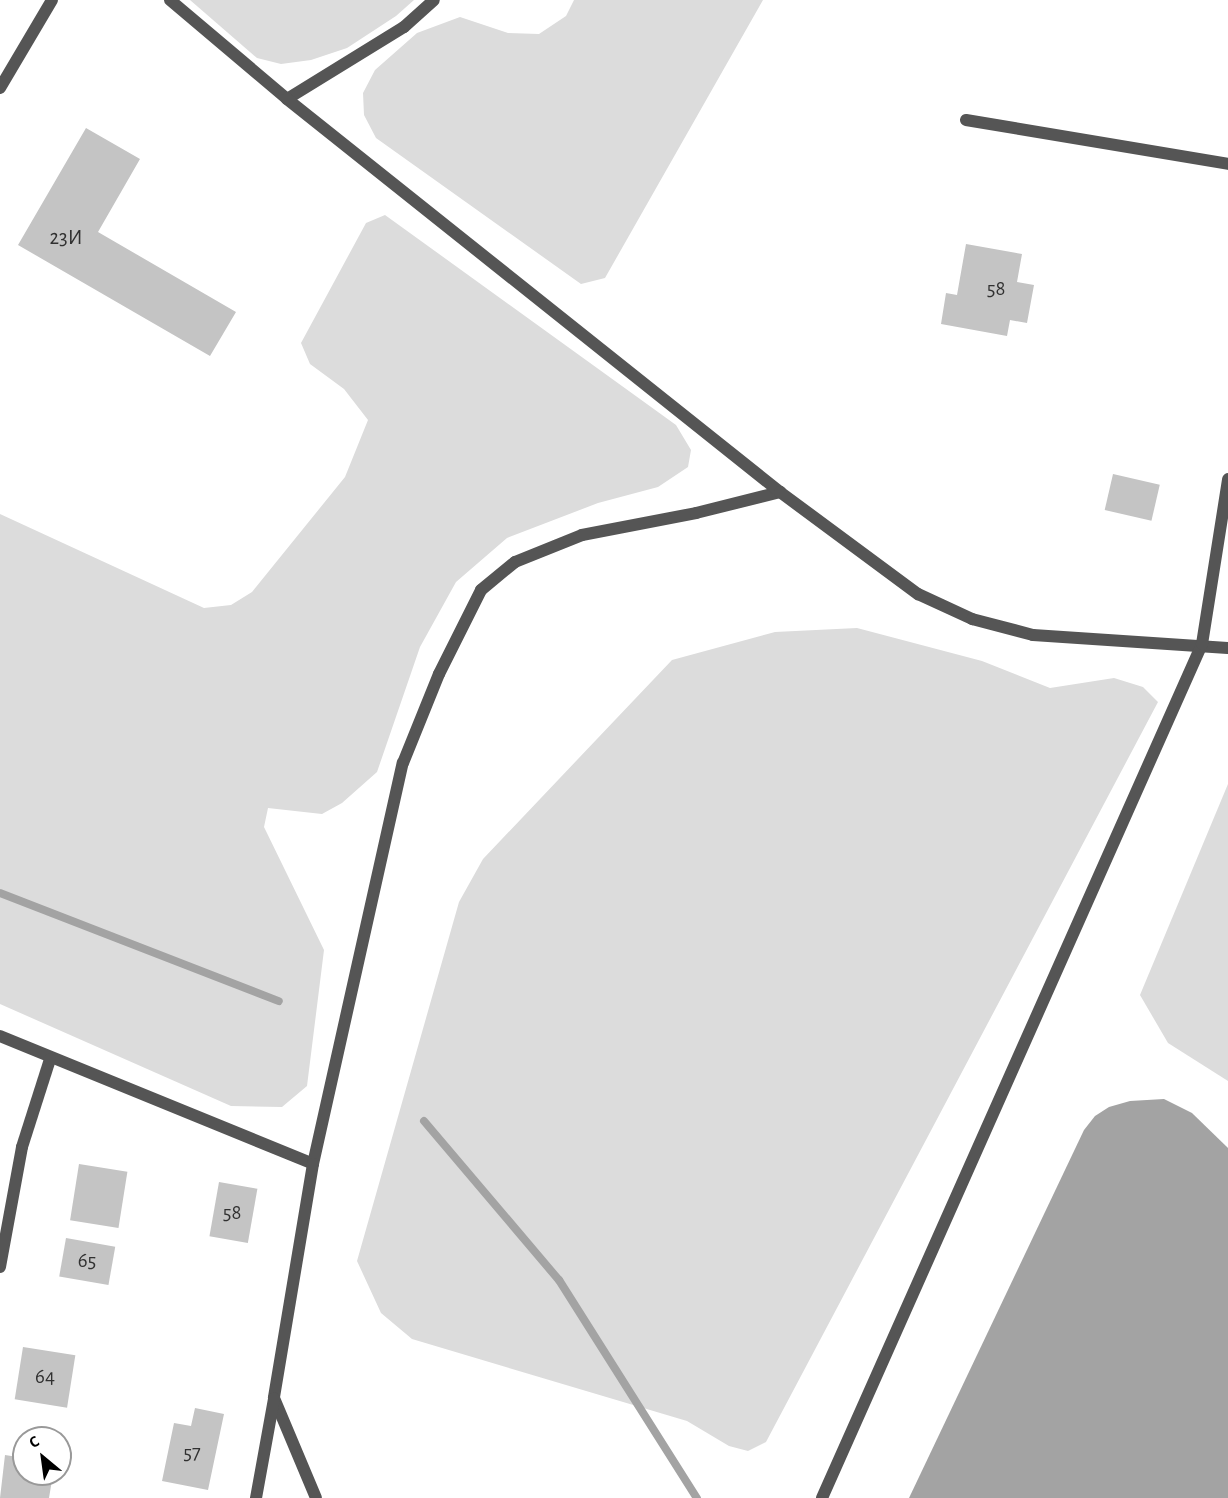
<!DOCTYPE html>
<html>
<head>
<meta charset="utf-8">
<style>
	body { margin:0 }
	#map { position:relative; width:1228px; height:1498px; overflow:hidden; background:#fff; font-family:"Alegreya Sans",sans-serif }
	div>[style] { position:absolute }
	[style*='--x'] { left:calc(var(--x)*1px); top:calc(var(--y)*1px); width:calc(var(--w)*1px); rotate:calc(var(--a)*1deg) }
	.green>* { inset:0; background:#dcdcdc }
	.water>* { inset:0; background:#a3a3a3 }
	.stream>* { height:8px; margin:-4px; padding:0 4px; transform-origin:4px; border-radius:4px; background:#a3a3a3 }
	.building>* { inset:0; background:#c4c4c4; transform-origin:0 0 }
	.service>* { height:12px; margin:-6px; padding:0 6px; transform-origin:6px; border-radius:6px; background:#555 }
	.minor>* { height:12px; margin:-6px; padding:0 6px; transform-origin:6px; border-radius:6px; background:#555 }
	span { translate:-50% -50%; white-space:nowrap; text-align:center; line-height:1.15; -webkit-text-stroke:5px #fff; paint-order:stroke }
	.number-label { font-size:21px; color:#313131 }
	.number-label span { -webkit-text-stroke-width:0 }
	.north { position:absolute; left:12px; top:1426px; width:60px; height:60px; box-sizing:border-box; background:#fff; border:2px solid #999; border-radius:50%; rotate:331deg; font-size:16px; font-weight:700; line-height:24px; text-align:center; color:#000 }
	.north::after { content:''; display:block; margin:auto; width:21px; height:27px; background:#000; clip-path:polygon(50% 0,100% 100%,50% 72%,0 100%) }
</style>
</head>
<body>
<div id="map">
	<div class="green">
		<i style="clip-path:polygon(190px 0,414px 0,396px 16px,347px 48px,311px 60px,281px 64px,257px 58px)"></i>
		<i style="clip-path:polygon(574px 0,763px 0,605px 278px,581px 284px,376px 138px,364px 115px,363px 93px,375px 70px,417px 33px,460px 17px,508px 33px,539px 34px,566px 16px)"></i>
		<i style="clip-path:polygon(385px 215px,676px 425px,691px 450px,688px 467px,658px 487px,598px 503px,507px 538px,456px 582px,420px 647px,377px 772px,342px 803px,322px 814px,268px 808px,264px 827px,324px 950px,307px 1086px,282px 1107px,231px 1106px,0 1004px,0 514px,204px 608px,231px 605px,252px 592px,345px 477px,368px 420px,344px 389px,310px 364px,301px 343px,366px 223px)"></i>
		<i style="clip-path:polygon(857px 628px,982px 661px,1050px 688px,1114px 678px,1143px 687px,1158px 702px,766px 1442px,748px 1451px,729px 1446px,687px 1421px,412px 1339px,381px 1313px,357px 1261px,459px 902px,483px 859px,672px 660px,775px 632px)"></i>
		<i style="clip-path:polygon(1228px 784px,1228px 1081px,1168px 1043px,1140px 995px)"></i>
	</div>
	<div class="water">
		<i style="clip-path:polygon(1164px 1099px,1192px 1113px,1228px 1148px,1228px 1498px,909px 1498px,1084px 1130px,1095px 1116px,1109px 1107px,1130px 1101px)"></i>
	</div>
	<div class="stream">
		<i style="--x:0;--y:893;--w:299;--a:21.2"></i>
		<i style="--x:424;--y:1121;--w:209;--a:49.7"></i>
		<i style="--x:559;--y:1280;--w:258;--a:57.7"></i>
	</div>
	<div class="building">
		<i style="clip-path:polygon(86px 128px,140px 159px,98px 232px,236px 312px,210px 356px,18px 245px)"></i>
		<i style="clip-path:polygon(966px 244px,1022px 254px,1017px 282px,1034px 285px,1027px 323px,1010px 320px,1007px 336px,941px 324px,946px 293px,957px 295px)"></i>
		<i style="left:1113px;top:474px;width:48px;height:37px;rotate:13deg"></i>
		<i style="left:79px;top:1164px;width:49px;height:57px;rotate:9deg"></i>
		<i style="left:219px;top:1182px;width:39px;height:55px;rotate:10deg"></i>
		<i style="left:66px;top:1238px;width:50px;height:39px;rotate:10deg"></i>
		<i style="left:23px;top:1347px;width:53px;height:53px;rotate:9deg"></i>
		<i style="clip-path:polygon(195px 1408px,224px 1414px,208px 1490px,162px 1481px,174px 1423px,191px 1426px)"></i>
		<i style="clip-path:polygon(5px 1455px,24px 1458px,24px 1474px,53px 1474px,49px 1498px,0 1498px)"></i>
	</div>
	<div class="service">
		<i style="--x:0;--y:88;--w:102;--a:-59.4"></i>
		<i style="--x:287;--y:99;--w:137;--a:-31.6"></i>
		<i style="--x:404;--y:27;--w:40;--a:-42"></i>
		<i style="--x:0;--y:1036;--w:338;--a:22.2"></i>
		<i style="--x:313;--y:1164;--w:411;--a:-77.4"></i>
		<i style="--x:403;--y:763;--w:96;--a:-68"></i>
		<i style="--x:439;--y:674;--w:94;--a:-63.4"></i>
		<i style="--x:481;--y:590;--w:44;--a:-39.5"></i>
		<i style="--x:515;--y:562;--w:72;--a:-21.9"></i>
		<i style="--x:582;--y:535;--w:116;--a:-10.9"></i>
		<i style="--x:696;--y:513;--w:87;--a:-14"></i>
	</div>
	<div class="minor">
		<i style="--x:170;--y:0;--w:153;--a:40.2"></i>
		<i style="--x:287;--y:99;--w:630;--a:38.56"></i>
		<i style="--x:780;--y:492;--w:172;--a:36.5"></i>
		<i style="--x:918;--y:594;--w:60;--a:24.8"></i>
		<i style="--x:972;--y:619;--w:63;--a:14.7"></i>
		<i style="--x:1033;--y:635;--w:195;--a:3.8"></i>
		<i style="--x:966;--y:120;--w:266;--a:9.5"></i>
		<i style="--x:313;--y:1164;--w:237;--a:99.5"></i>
		<i style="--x:274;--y:1398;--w:108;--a:67.2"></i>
		<i style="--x:0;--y:1267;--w:122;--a:-79.6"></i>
		<i style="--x:22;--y:1147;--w:92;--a:-72.3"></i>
		<i style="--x:256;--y:1498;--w:101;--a:-79.7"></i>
		<i style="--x:822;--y:1498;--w:935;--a:-66.01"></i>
		<i style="--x:1202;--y:644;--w:167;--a:-81"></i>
	</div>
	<div class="number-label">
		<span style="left:66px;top:238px">23И</span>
		<span style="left:996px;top:289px">58</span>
		<span style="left:232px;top:1213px">58</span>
		<span style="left:87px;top:1261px">65</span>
		<span style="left:45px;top:1377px">64</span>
		<span style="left:192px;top:1453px">57</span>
	</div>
	<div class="north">С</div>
</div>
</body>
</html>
